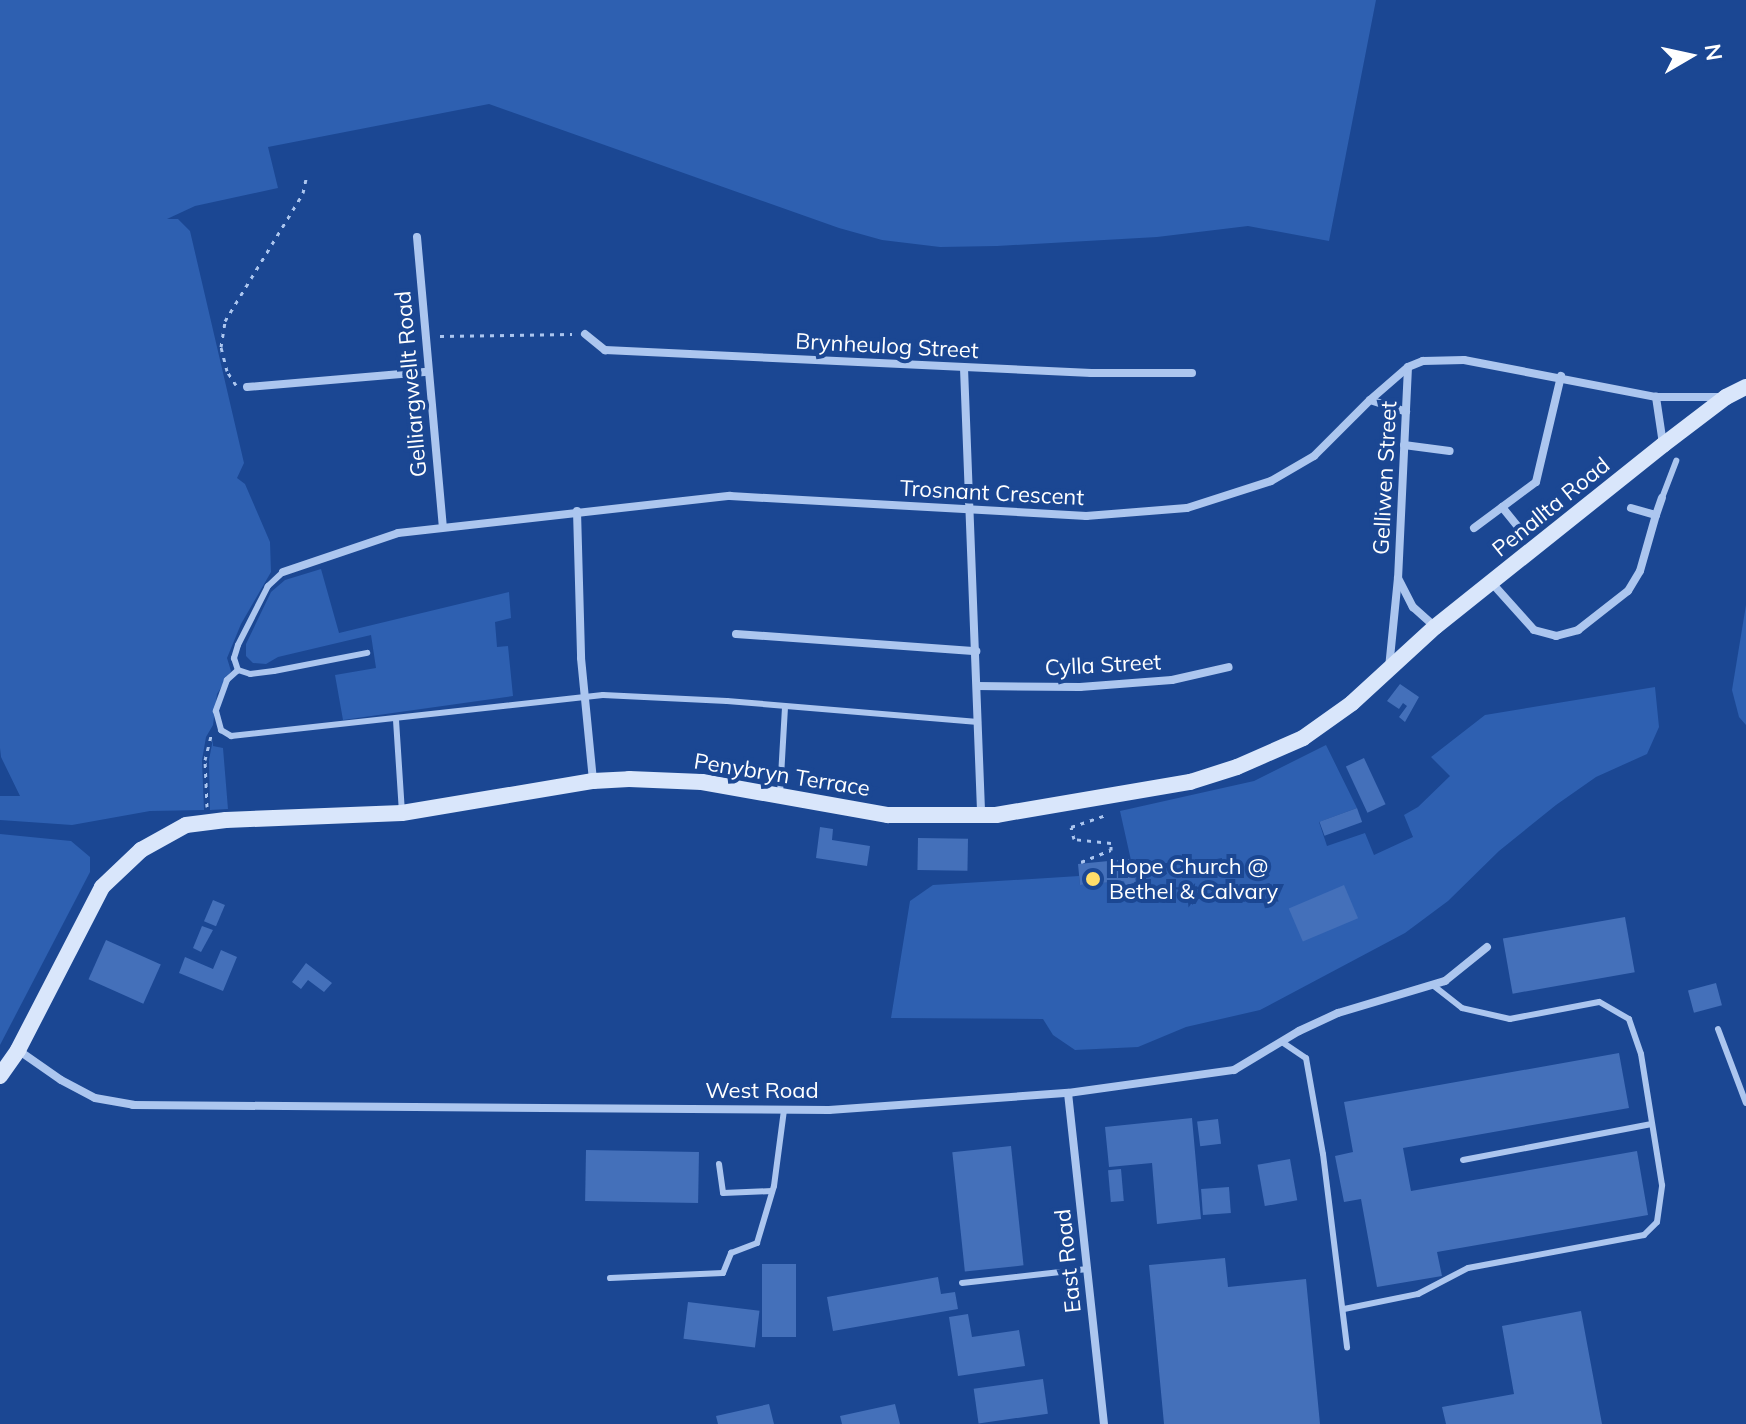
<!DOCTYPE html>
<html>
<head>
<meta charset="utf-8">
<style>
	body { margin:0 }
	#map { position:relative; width:1746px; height:1424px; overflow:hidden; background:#1b4793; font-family:Mulish,sans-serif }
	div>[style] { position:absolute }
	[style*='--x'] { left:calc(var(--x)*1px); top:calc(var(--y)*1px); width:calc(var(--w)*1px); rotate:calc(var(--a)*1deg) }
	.green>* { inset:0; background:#2e60b1 }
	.building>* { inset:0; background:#4470ba; transform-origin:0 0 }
	.path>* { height:3px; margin-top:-1.5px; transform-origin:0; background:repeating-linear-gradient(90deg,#acc6ef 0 4px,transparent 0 10px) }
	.lane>* { height:6px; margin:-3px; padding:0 3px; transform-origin:3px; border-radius:3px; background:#acc6ef }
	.street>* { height:8px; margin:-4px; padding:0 4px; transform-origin:4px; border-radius:4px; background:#acc6ef }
	.secondary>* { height:16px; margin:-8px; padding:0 8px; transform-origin:8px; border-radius:8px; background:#d9e6fb }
	.dots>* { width:22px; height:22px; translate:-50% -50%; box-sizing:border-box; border:4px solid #1b4793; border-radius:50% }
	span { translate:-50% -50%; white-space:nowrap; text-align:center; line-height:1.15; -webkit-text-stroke:8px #1b4793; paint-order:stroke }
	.street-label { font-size:22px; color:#fff }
	.poi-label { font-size:22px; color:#fff }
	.left { translate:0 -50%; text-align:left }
	.north { position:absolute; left:1650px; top:16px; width:80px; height:80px; -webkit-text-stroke:6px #1b4793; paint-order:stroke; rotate:81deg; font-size:22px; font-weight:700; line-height:32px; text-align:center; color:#fff }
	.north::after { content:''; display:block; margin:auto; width:28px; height:36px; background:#fff; clip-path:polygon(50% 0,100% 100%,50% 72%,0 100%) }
</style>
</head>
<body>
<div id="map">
	<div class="green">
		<i style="clip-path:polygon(0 0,1376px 0,1329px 241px,1248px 226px,1157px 237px,997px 246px,940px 247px,882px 240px,839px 228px,489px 104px,268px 147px,278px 188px,195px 206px,167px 219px,178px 219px,190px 231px,244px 463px,237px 478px,245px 484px,270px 542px,271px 572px,241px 624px,227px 658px,231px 671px,217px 694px,213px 725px,206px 737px,202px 760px,204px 810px,150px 811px,72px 825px,0 820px,0 796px,20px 796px,1px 757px,0 748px)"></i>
		<i style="clip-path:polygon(321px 569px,339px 633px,509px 592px,511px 618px,495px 622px,497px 647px,508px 646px,513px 696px,343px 720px,335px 675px,376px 668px,371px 635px,278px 657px,266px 664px,253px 663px,246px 656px,246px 644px,271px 592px,285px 580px)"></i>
		<i style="clip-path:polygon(1746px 605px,1746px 725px,1739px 717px,1732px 690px)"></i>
		<i style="clip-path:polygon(1655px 687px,1659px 727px,1647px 754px,1596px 777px,1556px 805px,1499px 851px,1448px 901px,1405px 933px,1260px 1010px,1186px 1027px,1138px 1047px,1075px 1050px,1053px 1035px,1043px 1019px,891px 1018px,910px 901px,933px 885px,1079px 876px,1080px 885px,1124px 881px,1126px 886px,1136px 883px,1120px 811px,1254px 781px,1326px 745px,1357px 808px,1319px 822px,1327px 846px,1365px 833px,1374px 855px,1413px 837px,1404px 815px,1418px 807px,1450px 776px,1431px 757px,1485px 715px)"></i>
		<i style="clip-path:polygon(213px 739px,213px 746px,223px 748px,228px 809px,210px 810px,209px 760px)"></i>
		<i style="clip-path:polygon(0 834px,71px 841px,90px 857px,90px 872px,0 1045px)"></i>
	</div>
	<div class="building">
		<i style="clip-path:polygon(1400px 684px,1419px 697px,1405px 722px,1399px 717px,1407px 706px,1403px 703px,1399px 709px,1387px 701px)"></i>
		<i style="left:1364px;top:758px;width:51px;height:20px;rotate:65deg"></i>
		<i style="left:1357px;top:808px;width:15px;height:40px;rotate:70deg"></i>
		<i style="clip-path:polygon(820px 827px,833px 829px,832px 840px,870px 846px,867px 866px,816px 858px)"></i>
		<i style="left:918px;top:838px;width:50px;height:32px;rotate:1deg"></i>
		<i style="clip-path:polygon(1129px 859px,1136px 882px,1125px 886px,1124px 881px,1080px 885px,1078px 864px)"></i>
		<i style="left:1344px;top:885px;width:36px;height:60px;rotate:67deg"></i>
		<i style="left:213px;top:900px;width:13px;height:23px;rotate:23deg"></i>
		<i style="left:1625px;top:917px;width:56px;height:124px;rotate:80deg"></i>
		<i style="clip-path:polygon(202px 926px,213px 930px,201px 952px,193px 948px)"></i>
		<i style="left:106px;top:940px;width:60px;height:43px;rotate:24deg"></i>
		<i style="clip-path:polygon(221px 950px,237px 957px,223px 991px,179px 973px,185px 957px,213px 969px)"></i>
		<i style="clip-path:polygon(306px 963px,332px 983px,324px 992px,308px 980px,301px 989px,292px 982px)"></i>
		<i style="left:1716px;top:983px;width:23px;height:29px;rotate:75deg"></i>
		<i style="clip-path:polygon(1619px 1053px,1629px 1108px,1403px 1148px,1411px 1191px,1637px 1151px,1648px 1215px,1437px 1252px,1442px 1276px,1377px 1287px,1361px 1199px,1344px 1202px,1335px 1156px,1353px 1152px,1344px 1102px)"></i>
		<i style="clip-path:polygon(1192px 1118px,1201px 1219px,1157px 1224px,1152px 1163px,1109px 1167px,1105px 1127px)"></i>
		<i style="left:1218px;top:1119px;width:25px;height:21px;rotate:83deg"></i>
		<i style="left:1011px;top:1146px;width:120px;height:59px;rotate:84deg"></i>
		<i style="left:586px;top:1150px;width:113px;height:51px;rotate:1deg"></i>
		<i style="left:1290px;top:1159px;width:42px;height:33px;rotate:80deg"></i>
		<i style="left:1121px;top:1169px;width:32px;height:13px;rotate:85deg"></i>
		<i style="left:1229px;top:1187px;width:26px;height:28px;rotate:86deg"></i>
		<i style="clip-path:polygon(1225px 1258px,1228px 1287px,1306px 1279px,1320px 1424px,1164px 1424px,1149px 1265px)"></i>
		<i style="left:762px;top:1264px;width:34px;height:73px"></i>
		<i style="clip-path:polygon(938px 1277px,941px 1294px,955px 1292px,958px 1309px,833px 1331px,827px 1297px)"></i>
		<i style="left:688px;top:1302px;width:72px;height:37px;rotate:7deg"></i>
		<i style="clip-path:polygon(1581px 1311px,1602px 1424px,1446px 1424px,1442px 1407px,1514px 1394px,1502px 1326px)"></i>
		<i style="clip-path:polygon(968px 1314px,972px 1337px,1019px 1330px,1025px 1366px,958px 1376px,949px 1317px)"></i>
		<i style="left:1043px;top:1379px;width:35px;height:70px;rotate:82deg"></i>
		<i style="clip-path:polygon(769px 1404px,774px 1424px,718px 1424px,716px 1416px)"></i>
		<i style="clip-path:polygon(895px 1404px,900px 1424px,842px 1424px,840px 1416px)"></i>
	</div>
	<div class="path">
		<i style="--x:440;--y:336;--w:132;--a:-0.9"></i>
		<i style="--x:236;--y:385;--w:17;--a:-123"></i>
		<i style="--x:227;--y:371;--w:25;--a:-104"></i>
		<i style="--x:221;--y:347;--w:26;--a:-81"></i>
		<i style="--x:225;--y:321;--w:150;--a:-58.6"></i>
		<i style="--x:303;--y:193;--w:19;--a:-78"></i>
		<i style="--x:207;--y:807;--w:47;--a:-92.4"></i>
		<i style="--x:205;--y:760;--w:25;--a:-76"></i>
		<i style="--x:1081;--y:862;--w:32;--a:-22"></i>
		<i style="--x:1111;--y:850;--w:7;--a:-90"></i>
		<i style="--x:1111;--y:843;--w:37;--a:-174"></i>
		<i style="--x:1074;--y:839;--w:12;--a:-104"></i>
		<i style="--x:1071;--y:827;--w:39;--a:-19"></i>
	</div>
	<div class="lane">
		<i style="--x:1662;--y:498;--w:40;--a:-69"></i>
		<i style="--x:283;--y:572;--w:21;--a:137"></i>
		<i style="--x:268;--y:586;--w:66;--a:117"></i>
		<i style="--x:238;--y:645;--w:14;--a:107"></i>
		<i style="--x:234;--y:658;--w:13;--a:72"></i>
		<i style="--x:238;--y:670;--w:13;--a:18"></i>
		<i style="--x:250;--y:674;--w:24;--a:-7"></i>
		<i style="--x:274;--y:671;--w:95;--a:-11"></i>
		<i style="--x:238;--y:670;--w:15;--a:138"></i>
		<i style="--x:227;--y:680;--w:33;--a:110"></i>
		<i style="--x:216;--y:711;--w:20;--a:75"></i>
		<i style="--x:221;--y:730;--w:12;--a:31"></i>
		<i style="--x:231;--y:736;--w:374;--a:-6.3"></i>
		<i style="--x:603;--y:695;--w:124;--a:2.8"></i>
		<i style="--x:727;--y:701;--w:252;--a:4.8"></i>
		<i style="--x:396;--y:720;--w:92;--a:86.3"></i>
		<i style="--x:780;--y:794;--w:87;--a:-86.7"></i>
		<i style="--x:1718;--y:1029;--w:79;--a:69.3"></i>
		<i style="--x:1282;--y:1042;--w:29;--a:34"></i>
		<i style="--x:1306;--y:1058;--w:97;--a:80"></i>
		<i style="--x:1323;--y:1154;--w:195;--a:82.9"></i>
		<i style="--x:1463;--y:1160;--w:192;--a:-10.8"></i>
		<i style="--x:719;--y:1164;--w:29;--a:82"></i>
		<i style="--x:723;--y:1193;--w:49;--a:-2.3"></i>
		<i style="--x:610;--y:1278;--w:113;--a:-2.5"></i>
		<i style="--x:723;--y:1273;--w:22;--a:-68"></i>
		<i style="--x:731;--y:1253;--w:28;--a:-21"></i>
		<i style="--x:757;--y:1243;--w:59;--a:-73.4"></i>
		<i style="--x:774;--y:1186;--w:77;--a:-82.5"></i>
		<i style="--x:962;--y:1283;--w:126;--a:-6.4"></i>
		<i style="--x:1344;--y:1309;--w:76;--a:-11.5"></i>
		<i style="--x:1418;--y:1294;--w:56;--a:-27.5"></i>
		<i style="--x:1468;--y:1268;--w:179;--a:-10.6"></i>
		<i style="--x:1644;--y:1235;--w:18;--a:-45"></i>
		<i style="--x:1657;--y:1222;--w:37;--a:-82"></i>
		<i style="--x:1662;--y:1185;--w:133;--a:-99.1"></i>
		<i style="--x:1641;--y:1054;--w:37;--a:-109"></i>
		<i style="--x:1629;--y:1019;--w:34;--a:-150"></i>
		<i style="--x:1599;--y:1002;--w:91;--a:169.2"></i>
		<i style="--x:1510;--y:1019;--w:49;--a:-167.1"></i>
		<i style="--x:1462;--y:1008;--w:37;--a:-142"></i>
	</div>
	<div class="street">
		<i style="--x:417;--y:237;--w:291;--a:84.9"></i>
		<i style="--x:585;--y:334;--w:26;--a:39"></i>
		<i style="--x:605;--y:350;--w:487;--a:2.7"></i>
		<i style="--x:1091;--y:373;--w:101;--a:0"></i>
		<i style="--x:1408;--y:367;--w:211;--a:92.7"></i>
		<i style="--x:1398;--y:578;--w:33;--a:63"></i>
		<i style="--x:1413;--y:607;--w:30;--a:42"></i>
		<i style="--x:964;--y:368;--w:447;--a:87.8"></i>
		<i style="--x:247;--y:387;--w:181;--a:-4.8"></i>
		<i style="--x:1370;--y:400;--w:38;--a:18"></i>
		<i style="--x:1663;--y:444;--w:48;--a:-98.5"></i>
		<i style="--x:1656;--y:397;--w:66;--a:0"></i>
		<i style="--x:1404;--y:445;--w:46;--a:7.4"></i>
		<i style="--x:1502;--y:507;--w:27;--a:51"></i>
		<i style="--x:1631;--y:508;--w:26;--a:16"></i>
		<i style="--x:1656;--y:515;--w:18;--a:-71"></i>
		<i style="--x:577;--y:511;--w:147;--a:88.4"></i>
		<i style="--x:581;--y:658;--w:124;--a:84.4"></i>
		<i style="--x:1474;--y:528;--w:77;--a:-36.6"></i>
		<i style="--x:1536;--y:482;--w:109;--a:-76.7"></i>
		<i style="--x:283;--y:572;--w:121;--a:-18.7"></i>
		<i style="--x:398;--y:533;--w:334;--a:-6.4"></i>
		<i style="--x:730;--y:496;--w:357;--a:3.2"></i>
		<i style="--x:1086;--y:516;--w:101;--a:-4.5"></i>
		<i style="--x:1187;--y:508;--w:88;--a:-17.8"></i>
		<i style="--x:1271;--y:481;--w:50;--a:-30.2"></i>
		<i style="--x:1314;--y:456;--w:79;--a:-45"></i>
		<i style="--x:1370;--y:400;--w:50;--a:-41"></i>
		<i style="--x:1408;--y:367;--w:16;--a:-22"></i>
		<i style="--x:1423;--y:361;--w:41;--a:-1.4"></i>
		<i style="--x:1464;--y:360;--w:196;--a:10.9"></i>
		<i style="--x:1491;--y:582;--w:64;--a:48.1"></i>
		<i style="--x:1534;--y:630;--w:23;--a:15"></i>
		<i style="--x:1556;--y:636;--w:23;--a:-15"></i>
		<i style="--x:1578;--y:630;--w:63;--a:-38"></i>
		<i style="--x:1628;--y:591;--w:23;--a:-59"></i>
		<i style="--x:1640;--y:571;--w:58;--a:-74.1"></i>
		<i style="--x:736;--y:634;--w:241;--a:4.1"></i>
		<i style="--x:1389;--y:668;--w:90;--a:-84.3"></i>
		<i style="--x:977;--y:686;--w:103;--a:0.6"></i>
		<i style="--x:1080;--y:687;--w:92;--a:-4.4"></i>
		<i style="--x:1172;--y:680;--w:58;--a:-12.8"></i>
		<i style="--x:18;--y:1050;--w:52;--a:34.9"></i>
		<i style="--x:61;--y:1080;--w:38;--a:28"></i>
		<i style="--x:95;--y:1098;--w:39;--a:10"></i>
		<i style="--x:133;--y:1105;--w:696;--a:0.41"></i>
		<i style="--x:829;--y:1110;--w:240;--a:-4.1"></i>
		<i style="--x:1068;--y:1093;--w:168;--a:-7.9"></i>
		<i style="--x:1234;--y:1070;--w:76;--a:-31"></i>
		<i style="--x:1299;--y:1031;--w:43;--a:-24.8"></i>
		<i style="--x:1338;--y:1013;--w:112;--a:-16.7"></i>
		<i style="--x:1445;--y:981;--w:54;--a:-39"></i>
		<i style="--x:1068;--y:1093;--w:333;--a:83.8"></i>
	</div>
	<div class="secondary">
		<i style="--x:0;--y:1076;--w:32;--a:-55"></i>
		<i style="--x:18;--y:1050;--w:183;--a:-62.7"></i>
		<i style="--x:102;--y:887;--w:54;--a:-43.5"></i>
		<i style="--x:141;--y:850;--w:51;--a:-29.1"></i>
		<i style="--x:186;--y:825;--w:40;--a:-7.1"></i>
		<i style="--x:226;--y:820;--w:176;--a:-2.3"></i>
		<i style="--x:402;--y:813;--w:194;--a:-9.5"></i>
		<i style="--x:593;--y:781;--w:36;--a:-3"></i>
		<i style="--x:629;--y:779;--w:73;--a:2.4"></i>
		<i style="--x:702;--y:782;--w:189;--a:10.1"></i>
		<i style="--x:888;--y:815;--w:108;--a:0"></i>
		<i style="--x:996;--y:815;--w:197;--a:-9.7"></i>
		<i style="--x:1190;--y:782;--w:49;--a:-17.7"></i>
		<i style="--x:1237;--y:767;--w:72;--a:-23.7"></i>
		<i style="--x:1303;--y:738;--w:60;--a:-35.5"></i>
		<i style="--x:1352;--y:703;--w:113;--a:-42.5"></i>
		<i style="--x:1435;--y:627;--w:292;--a:-38.6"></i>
		<i style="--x:1663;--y:445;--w:79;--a:-37.3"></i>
		<i style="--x:1726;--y:397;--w:22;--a:-27"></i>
	</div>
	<div class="dots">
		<i style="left:1093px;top:879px;background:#ffde6a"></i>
	</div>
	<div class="street-label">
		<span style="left:887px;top:346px;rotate:3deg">Brynheulog Street</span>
		<span style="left:411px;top:384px;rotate:-95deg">Gelliargwellt Road</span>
		<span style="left:1385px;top:478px;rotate:-87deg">Gelliwen Street</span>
		<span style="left:992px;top:493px;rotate:3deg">Trosnant Crescent</span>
		<span style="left:1551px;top:507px;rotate:-39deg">Penallta Road</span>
		<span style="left:1103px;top:665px;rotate:-3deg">Cylla Street</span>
		<span style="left:782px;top:775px;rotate:9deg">Penybryn Terrace</span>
		<span style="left:762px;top:1091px">West Road</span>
		<span style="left:1068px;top:1261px;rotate:-96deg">East Road</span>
	</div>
	<div class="poi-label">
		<span class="left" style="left:1109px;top:879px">Hope Church @<br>Bethel &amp; Calvary</span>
	</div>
	<div class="north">N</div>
</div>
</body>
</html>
